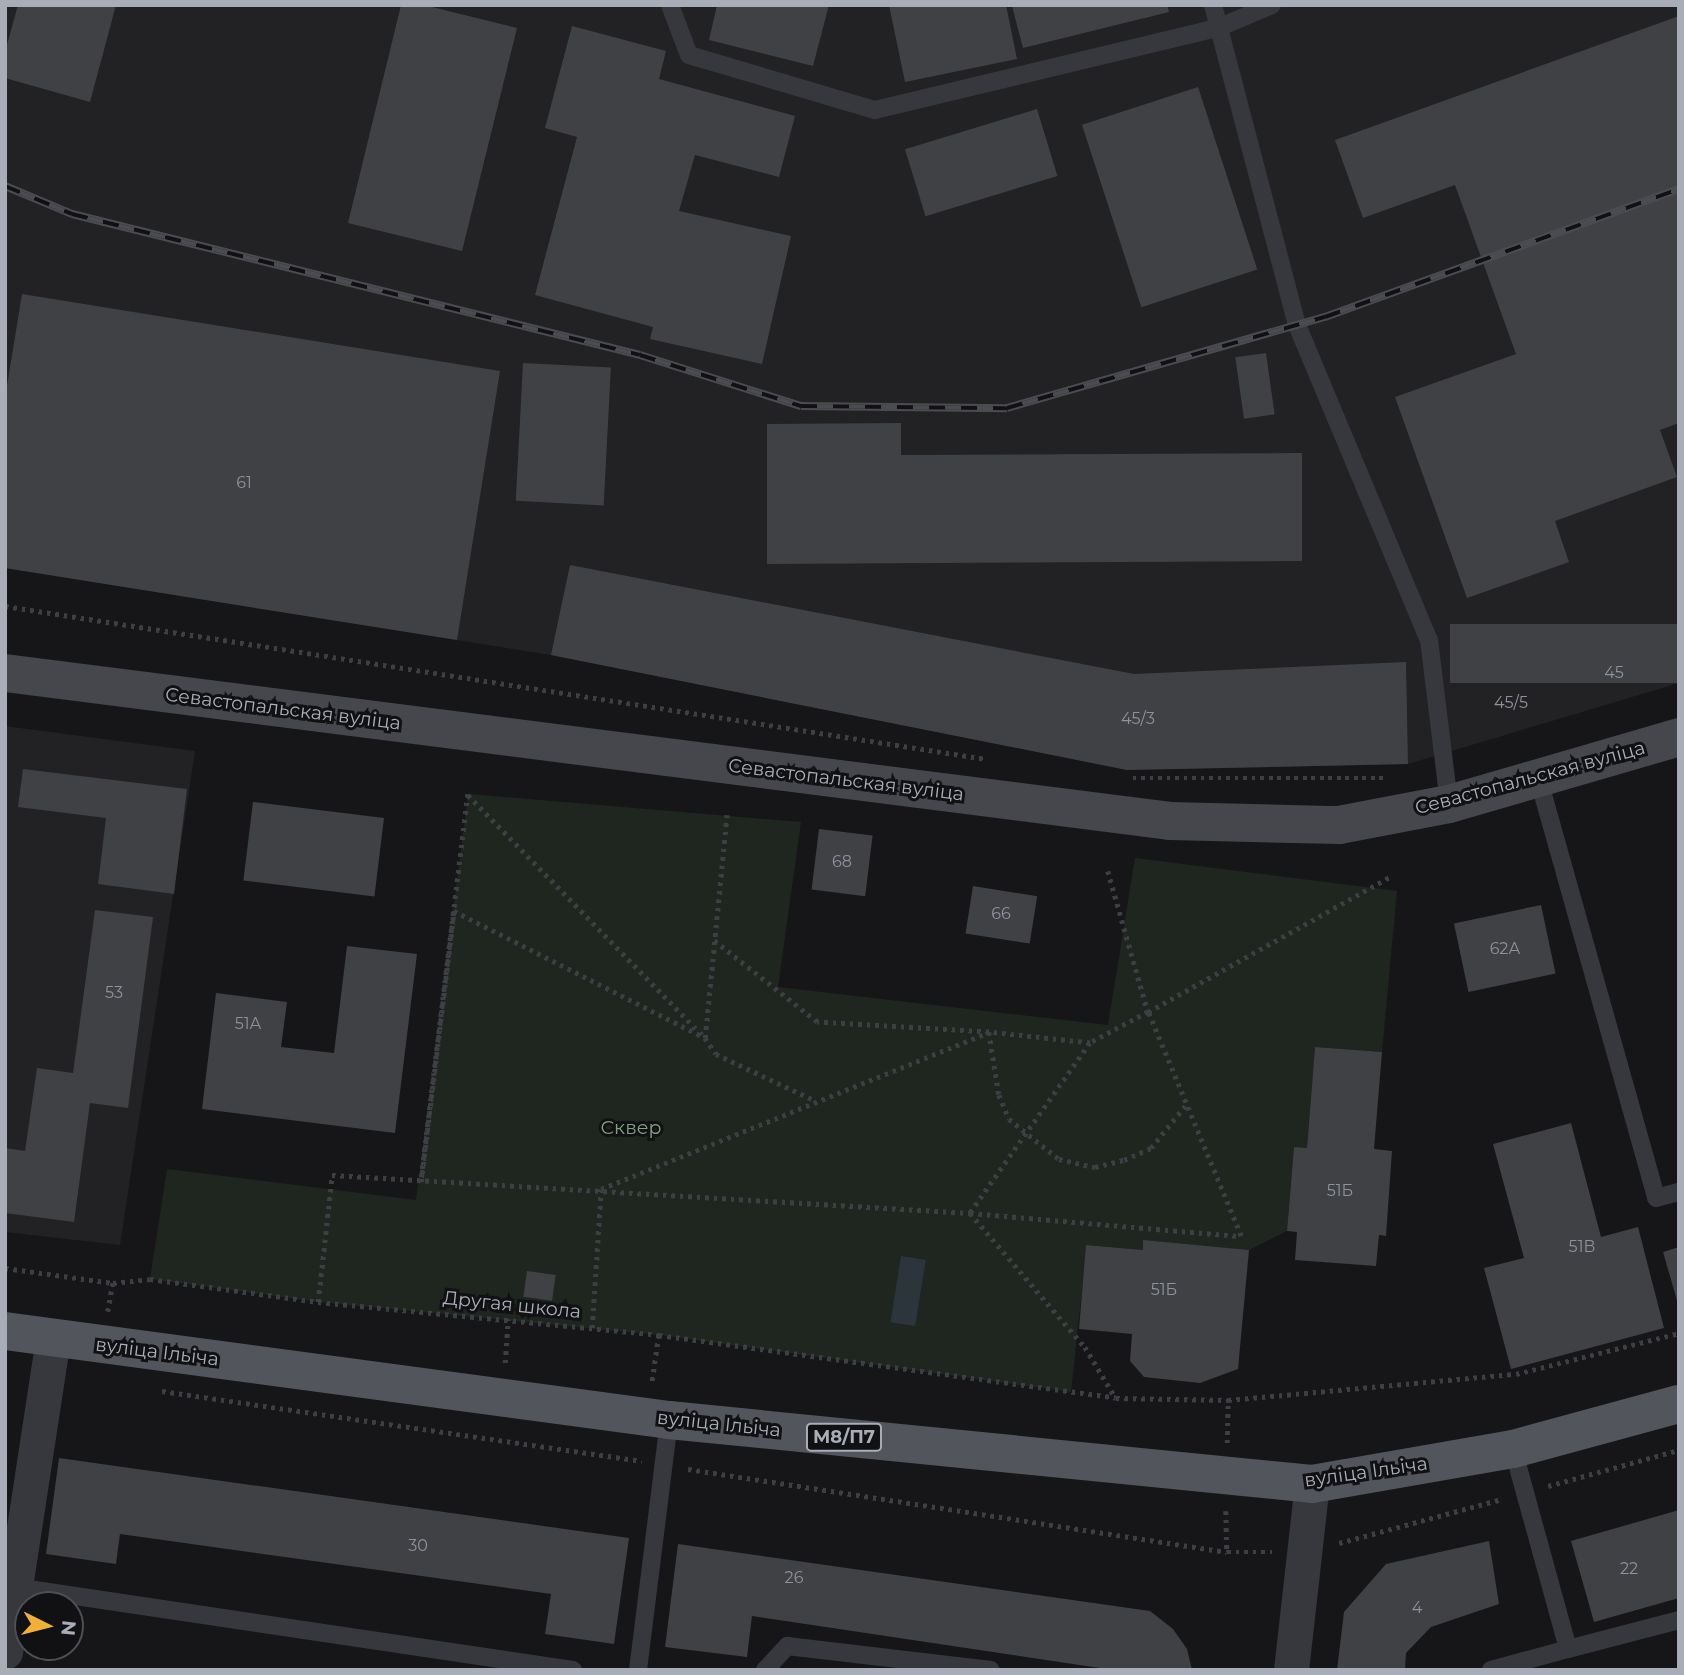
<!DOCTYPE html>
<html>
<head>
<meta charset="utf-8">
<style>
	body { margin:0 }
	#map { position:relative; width:1684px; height:1675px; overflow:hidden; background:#161618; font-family:Montserrat,sans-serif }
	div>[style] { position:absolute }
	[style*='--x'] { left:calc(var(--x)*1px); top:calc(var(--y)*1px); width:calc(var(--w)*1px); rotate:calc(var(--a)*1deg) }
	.built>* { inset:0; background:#222225 }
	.green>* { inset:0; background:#1e261f }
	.water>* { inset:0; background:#2c353c; transform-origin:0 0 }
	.building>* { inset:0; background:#404145; transform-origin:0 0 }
	.path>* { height:4.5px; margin-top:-2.25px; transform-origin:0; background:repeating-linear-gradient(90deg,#3d3f44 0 3.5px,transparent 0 8.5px) }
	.lane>* { height:18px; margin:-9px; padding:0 9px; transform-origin:9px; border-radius:9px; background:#37383d }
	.street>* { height:35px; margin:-17.5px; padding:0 17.5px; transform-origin:17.5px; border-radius:17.5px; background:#37383d }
	.secondary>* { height:38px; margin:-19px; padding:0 19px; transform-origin:19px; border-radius:19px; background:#45474d }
	.primary>* { height:38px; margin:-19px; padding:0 19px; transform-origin:19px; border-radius:19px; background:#53555c }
	.rail>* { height:8px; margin-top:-4px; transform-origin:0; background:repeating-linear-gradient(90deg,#111113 0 16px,#4a4c52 0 32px); box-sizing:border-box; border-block:2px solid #4a4c52 }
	span { translate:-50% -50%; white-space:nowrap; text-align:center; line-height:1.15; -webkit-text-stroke:6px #111113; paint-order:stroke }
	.number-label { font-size:16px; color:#8e929b }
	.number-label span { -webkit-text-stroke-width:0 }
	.shield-label span { padding:2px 5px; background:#111113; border:2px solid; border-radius:5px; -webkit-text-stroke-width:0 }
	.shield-label { font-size:18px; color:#a8adb8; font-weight:700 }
	.street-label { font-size:19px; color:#a8adb8 }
	.park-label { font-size:19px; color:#7fa381 }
	.frame { position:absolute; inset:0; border:7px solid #a8adb8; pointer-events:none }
	.north { position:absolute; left:14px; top:1591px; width:70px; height:70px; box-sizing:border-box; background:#111113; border:2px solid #4d4f55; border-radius:50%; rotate:96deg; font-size:19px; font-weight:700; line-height:28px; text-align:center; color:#a8adb8 }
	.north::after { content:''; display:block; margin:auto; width:24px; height:32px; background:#f2b134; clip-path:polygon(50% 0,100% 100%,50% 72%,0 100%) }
</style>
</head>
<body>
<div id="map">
	<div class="built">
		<i style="clip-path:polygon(5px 5px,1679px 5px,1679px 683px,1408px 764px,1127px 770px,551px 655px,5px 568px)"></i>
		<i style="clip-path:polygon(5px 726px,195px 751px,120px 1245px,5px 1232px)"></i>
	</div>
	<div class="green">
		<i style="clip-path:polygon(468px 794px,801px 822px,778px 987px,1108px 1025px,1135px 858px,1397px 891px,1382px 1052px,1315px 1047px,1307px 1148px,1294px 1147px,1287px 1231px,1249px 1250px,1143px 1241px,1143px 1250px,1087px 1245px,1071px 1392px,659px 1335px,318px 1302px,150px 1279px,167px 1169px,416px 1200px)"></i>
	</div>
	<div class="water">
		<i style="left:901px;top:1256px;width:25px;height:67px;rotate:9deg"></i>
	</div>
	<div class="building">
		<i style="clip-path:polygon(18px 5px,116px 5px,90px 102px,5px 78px,5px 52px)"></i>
		<i style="clip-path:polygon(401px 5px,424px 5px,517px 28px,462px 251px,348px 223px)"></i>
		<i style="clip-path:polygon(717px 5px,829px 5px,813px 66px,709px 40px)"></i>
		<i style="clip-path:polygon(889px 5px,1006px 5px,1017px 59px,905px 82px)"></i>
		<i style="clip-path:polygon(1167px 5px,1169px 12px,1023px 48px,1012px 6px)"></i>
		<i style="clip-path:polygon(1679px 16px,1679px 423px,1660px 430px,1677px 477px,1555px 521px,1569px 562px,1467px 598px,1395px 397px,1516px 354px,1455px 185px,1363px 218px,1335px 140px)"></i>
		<i style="clip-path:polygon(572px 26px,666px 51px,659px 79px,795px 116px,779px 177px,695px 155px,679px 211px,791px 236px,762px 364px,650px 339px,653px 327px,535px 295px,577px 137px,545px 128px)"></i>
		<i style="left:1198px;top:87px;width:192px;height:122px;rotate:72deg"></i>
		<i style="left:1037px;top:109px;width:70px;height:138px;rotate:73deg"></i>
		<i style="clip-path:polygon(22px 294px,500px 371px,457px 640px,5px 568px,5px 398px)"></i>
		<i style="left:1266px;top:353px;width:62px;height:31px;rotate:82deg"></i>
		<i style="left:523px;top:363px;width:88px;height:138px;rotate:3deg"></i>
		<i style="clip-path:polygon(901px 423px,901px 455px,1302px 453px,1302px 561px,767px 564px,767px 424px)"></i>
		<i style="clip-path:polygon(570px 565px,1134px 674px,1406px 662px,1408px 764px,1127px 770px,551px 655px)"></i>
		<i style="left:1679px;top:624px;width:59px;height:229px;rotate:90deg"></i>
		<i style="clip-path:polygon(23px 769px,187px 789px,174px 894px,98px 884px,106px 818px,18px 807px)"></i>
		<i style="left:253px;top:802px;width:132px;height:79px;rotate:7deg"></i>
		<i style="left:819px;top:829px;width:54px;height:61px;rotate:7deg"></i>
		<i style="left:973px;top:886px;width:65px;height:48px;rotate:9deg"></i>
		<i style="left:1541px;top:905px;width:70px;height:89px;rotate:78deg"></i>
		<i style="clip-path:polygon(95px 910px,153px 917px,128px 1108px,90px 1103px,74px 1222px,5px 1213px,5px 1148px,25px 1151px,37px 1068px,73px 1073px)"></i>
		<i style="clip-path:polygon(347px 946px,417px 954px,395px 1133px,202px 1109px,216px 993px,287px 1002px,281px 1047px,334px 1053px)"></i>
		<i style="clip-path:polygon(1315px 1047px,1382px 1052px,1374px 1149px,1392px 1151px,1386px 1236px,1379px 1235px,1376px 1266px,1295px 1260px,1297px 1232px,1287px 1231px,1294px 1147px,1307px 1148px)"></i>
		<i style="clip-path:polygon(1571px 1123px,1601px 1237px,1638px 1227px,1664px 1328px,1511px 1369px,1484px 1268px,1524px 1258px,1493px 1144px)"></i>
		<i style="clip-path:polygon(1143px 1240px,1249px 1250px,1238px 1369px,1200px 1383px,1144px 1377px,1130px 1361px,1132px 1334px,1079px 1329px,1086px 1245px,1143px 1250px)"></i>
		<i style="clip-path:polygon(1679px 1247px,1679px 1304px,1678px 1304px,1663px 1252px)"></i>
		<i style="left:527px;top:1271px;width:29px;height:26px;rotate:8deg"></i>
		<i style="clip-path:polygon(59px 1458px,629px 1538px,614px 1644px,545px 1634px,551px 1594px,120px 1534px,116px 1564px,46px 1554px)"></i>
		<i style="clip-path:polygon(1679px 1510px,1679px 1598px,1594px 1622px,1571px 1541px)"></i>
		<i style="clip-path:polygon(1489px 1541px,1499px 1604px,1431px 1627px,1406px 1653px,1405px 1670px,1337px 1670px,1344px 1612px,1386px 1564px)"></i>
		<i style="clip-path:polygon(678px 1544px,1150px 1611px,1173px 1629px,1187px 1649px,1192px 1670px,1113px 1670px,752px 1616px,747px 1657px,665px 1647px)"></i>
	</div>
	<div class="path">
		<i style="--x:5;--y:606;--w:993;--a:8.86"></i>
		<i style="--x:1133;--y:778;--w:250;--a:0"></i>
		<i style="--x:468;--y:794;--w:391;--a:96.9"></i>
		<i style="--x:421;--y:1182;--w:273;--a:-83.1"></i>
		<i style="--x:454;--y:911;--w:281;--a:26.8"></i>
		<i style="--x:705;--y:1038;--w:19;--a:55"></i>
		<i style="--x:716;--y:1054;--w:110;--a:25.2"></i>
		<i style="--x:468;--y:795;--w:339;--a:45.7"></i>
		<i style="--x:705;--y:1038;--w:224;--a:-84.4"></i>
		<i style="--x:1108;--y:871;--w:147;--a:74.2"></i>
		<i style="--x:1148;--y:1012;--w:66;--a:151.9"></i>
		<i style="--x:1090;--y:1043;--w:208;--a:125.2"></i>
		<i style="--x:970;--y:1213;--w:177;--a:49.4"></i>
		<i style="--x:1085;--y:1347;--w:58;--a:59"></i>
		<i style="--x:1090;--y:1043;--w:102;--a:-173.8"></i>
		<i style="--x:989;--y:1032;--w:64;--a:81"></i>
		<i style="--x:999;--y:1095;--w:26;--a:67"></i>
		<i style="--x:1009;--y:1119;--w:64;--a:38.7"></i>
		<i style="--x:1059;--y:1159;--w:37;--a:13"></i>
		<i style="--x:1095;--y:1167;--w:30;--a:-14"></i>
		<i style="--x:1124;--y:1160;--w:30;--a:-24"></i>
		<i style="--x:1151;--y:1148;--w:54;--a:-51"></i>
		<i style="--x:5;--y:1268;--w:109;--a:7.9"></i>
		<i style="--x:113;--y:1283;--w:29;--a:100"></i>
		<i style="--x:113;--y:1283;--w:37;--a:-6"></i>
		<i style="--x:150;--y:1279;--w:170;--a:7.8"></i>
		<i style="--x:318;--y:1302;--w:343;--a:5.5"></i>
		<i style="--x:659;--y:1335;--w:49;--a:98.1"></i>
		<i style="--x:318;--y:1302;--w:128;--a:-83.7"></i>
		<i style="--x:332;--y:1175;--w:639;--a:3.41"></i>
		<i style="--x:970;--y:1213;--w:272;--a:4.9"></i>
		<i style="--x:1241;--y:1236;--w:243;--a:-112.5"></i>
		<i style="--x:1148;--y:1012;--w:277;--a:-29.2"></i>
		<i style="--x:592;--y:1328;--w:139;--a:-86.3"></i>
		<i style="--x:601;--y:1189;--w:419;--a:-22"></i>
		<i style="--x:989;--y:1032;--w:172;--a:-176.7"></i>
		<i style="--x:817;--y:1022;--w:134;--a:-141.7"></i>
		<i style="--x:659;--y:1335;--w:461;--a:7.8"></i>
		<i style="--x:1116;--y:1398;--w:112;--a:1"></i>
		<i style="--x:1228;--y:1400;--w:289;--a:-5.2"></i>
		<i style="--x:1516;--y:1374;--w:168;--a:-14.1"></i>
		<i style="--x:505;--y:1363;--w:44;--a:-86.1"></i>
		<i style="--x:162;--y:1391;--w:485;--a:8.3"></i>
		<i style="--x:1227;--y:1443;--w:43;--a:-88.7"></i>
		<i style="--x:688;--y:1469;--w:545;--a:8.75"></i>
		<i style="--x:1227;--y:1552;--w:45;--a:0"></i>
		<i style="--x:1548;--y:1486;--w:136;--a:-15.4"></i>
		<i style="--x:1226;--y:1511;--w:41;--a:88.6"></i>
		<i style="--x:1339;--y:1543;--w:169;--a:-15.1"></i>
	</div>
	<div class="lane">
		<i style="--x:670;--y:5;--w:53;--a:69.2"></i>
		<i style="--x:689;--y:55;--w:194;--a:16.5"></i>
		<i style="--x:875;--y:110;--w:355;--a:-13.5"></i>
		<i style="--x:1220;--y:27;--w:56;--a:-22.9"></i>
		<i style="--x:1213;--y:5;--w:331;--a:75.3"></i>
		<i style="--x:1297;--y:325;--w:342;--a:67.3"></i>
		<i style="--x:1429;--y:640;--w:165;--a:83"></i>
		<i style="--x:1538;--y:777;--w:437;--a:74.3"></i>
		<i style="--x:1656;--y:1198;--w:24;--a:-15"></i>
		<i style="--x:1513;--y:1449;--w:207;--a:74.6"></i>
		<i style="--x:1568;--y:1649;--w:115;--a:-14.6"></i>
		<i style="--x:15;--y:1587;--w:564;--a:8.46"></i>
		<i style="--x:638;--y:1670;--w:252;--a:-82.9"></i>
		<i style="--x:765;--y:1670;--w:33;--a:-47"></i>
		<i style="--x:787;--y:1646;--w:205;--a:6.7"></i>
		<i style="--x:1491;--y:1670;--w:80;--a:-15.3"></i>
	</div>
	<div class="street">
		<i style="--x:5;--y:1652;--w:318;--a:-81.3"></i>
		<i style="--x:1291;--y:1670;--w:187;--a:-83.6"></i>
	</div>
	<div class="secondary">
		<i style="--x:5;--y:673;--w:1174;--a:7.24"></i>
		<i style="--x:1170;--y:821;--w:169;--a:1.4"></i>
		<i style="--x:1339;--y:825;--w:112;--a:-10.8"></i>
		<i style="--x:1449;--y:804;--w:240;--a:-16.2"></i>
	</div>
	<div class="primary">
		<i style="--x:5;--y:1331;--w:670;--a:7.63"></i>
		<i style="--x:669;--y:1420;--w:646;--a:5.68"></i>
		<i style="--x:1312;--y:1484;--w:204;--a:-9.9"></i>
		<i style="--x:1513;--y:1449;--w:172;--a:-15.2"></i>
	</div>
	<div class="rail">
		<i style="--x:5;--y:186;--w:73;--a:22.7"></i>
		<i style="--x:72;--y:214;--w:585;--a:13.94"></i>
		<i style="--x:640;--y:355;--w:169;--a:17.6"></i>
		<i style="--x:801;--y:406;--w:206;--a:0.6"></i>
		<i style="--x:1007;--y:408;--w:331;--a:-16"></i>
		<i style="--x:1325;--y:317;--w:376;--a:-19.9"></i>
	</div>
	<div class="number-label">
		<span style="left:244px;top:483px">61</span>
		<span style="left:1614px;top:673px">45</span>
		<span style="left:1511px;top:703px">45/5</span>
		<span style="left:1138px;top:719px">45/3</span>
		<span style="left:842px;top:862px">68</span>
		<span style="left:1001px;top:914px">66</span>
		<span style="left:1505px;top:949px">62А</span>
		<span style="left:114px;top:993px">53</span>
		<span style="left:248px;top:1024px">51А</span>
		<span style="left:1340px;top:1191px">51Б</span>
		<span style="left:1582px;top:1247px">51В</span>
		<span style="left:1164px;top:1290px">51Б</span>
		<span style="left:418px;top:1546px">30</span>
		<span style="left:1629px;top:1569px">22</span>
		<span style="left:794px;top:1578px">26</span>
		<span style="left:1417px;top:1608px">4</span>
	</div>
	<div class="shield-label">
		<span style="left:844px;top:1437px">М8/П7</span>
	</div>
	<div class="street-label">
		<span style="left:283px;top:709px;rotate:7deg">Севастопальская вуліца</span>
		<span style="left:1530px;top:778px;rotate:-15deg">Севастопальская вуліца</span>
		<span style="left:846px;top:780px;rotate:7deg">Севастопальская вуліца</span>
		<span style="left:512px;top:1305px;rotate:6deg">Другая школа</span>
		<span style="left:157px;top:1352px;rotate:7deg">вуліца Ільіча</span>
		<span style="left:719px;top:1424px;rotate:6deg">вуліца Ільіча</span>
		<span style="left:1366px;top:1472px;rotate:-8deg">вуліца Ільіча</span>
	</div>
	<div class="park-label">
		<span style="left:631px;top:1128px">Сквер</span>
	</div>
	<div class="frame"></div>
	<div class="north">N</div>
</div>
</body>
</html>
